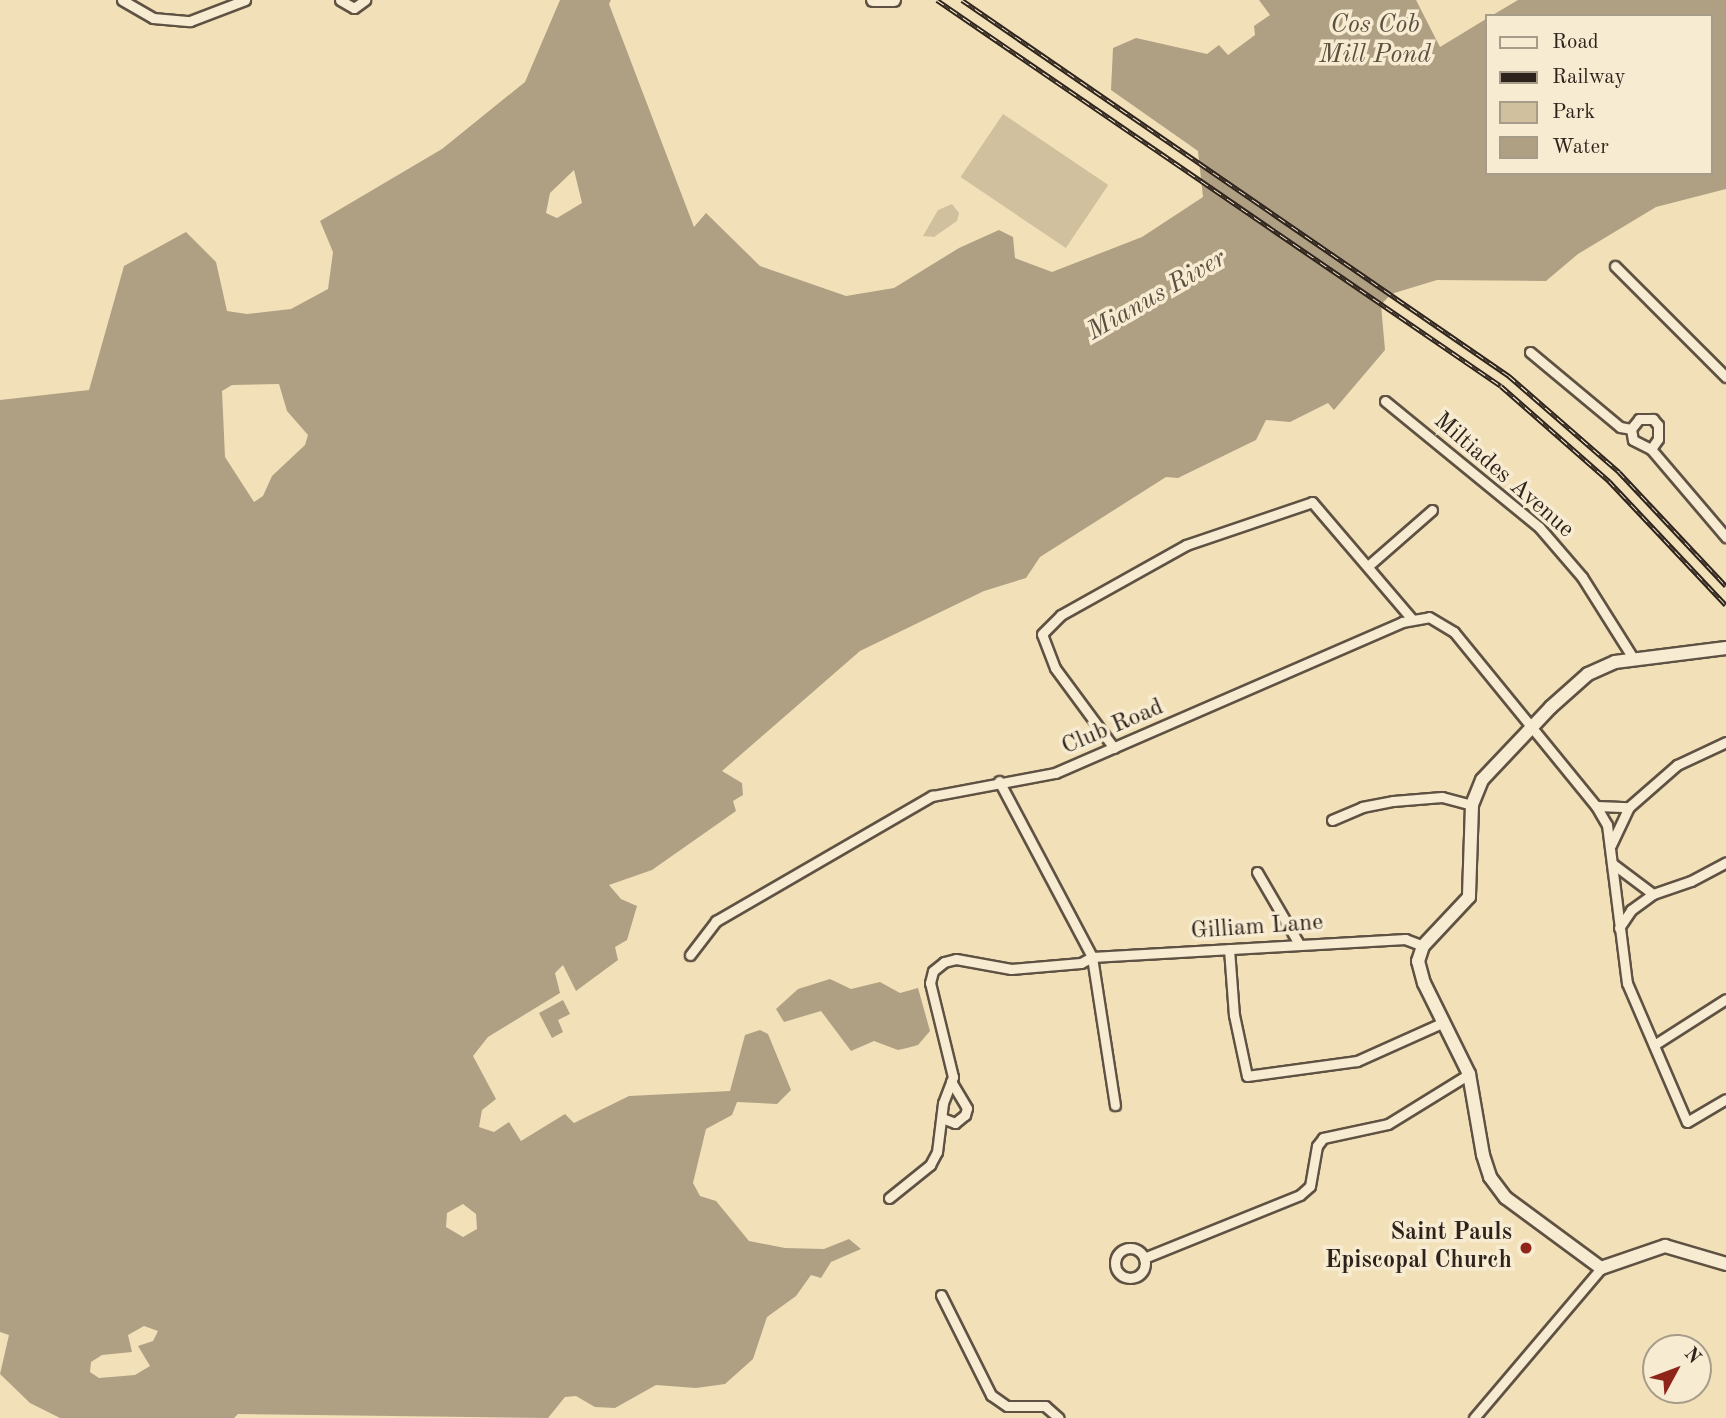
<!DOCTYPE html>
<html>
<head>
<meta charset="utf-8">
<style>
	body { margin:0 }
	#map { position:relative; width:1726px; height:1418px; overflow:hidden; background:#f2e0b8; font-family:"Old Standard TT",serif }
	div>[style] { position:absolute }
	[style*='--x'] { left:calc(var(--x)*1px); top:calc(var(--y)*1px); width:calc(var(--w)*1px); rotate:calc(var(--a)*1deg) }
	.green>* { inset:0; background:#d1c09d; transform-origin:0 0 }
	.water>* { inset:0; background:#afa083 }
	.roads { filter:drop-shadow(2px 0 #5f5243) drop-shadow(-2px 0 #5f5243) drop-shadow(0 2px #5f5243) drop-shadow(0 -2px #5f5243) }
	.street>* { height:9px; margin:-4.5px; padding:0 4.5px; transform-origin:4.5px; border-radius:4.5px; background:#f7ebd1 }
	.street>.ring { margin:-4.5px; padding:0; box-sizing:content-box; background:none; border:9px solid #f7ebd1; border-radius:50% }
	.secondary>* { height:12px; margin:-6px; padding:0 6px; transform-origin:6px; border-radius:6px; background:#f7ebd1 }
	.rail>* { height:5px; margin-top:-2.5px; transform-origin:0; background:repeating-linear-gradient(90deg,#f7ebd1 0 8px,#2e231c 0 16px); box-sizing:border-box; border-block:2px solid #2e231c }
	.dots>* { width:19px; height:19px; translate:-50% -50%; box-sizing:border-box; border:4px solid #f7ebd1; border-radius:50% }
	span { translate:-50% -50%; white-space:nowrap; text-align:center; line-height:1.15; -webkit-text-stroke:7px #f7ebd1; paint-order:stroke }
	.street-label { font-size:24px; color:#2e231c }
	.poi-label { font-size:24px; color:#2e231c; font-weight:700 }
	.right { translate:-100% -50%; text-align:right }
	.water-label { font-size:26px; color:#5b4f40; font-style:italic }
	.legend { position:absolute; left:1485px; top:14px; width:228px; height:161px; box-sizing:border-box; background:#f7ebd1; border:2px solid #a79b89; margin:0; padding:9px 12px; list-style:none; font-size:21px; color:#2e231c }
	.legend li { display:flex; align-items:center; gap:14px; height:35px }
	.legend b { width:35px; border:2px solid #a79b89 }
	.north { position:absolute; left:1642px; top:1334px; width:70px; height:70px; box-sizing:border-box; background:#f7ebd1; border:2px solid #a79b89; border-radius:50%; rotate:49deg; font-size:19px; font-weight:700; line-height:28px; text-align:center; color:#2e231c }
	.north::after { content:''; display:block; margin:auto; width:24px; height:32px; background:#8f2418; clip-path:polygon(50% 0,100% 100%,50% 72%,0 100%) }
</style>
</head>
<body>
<div id="map">
	<div class="green">
		<i style="left:1003px;top:114px;width:127px;height:76px;rotate:34deg"></i>
		<i style="clip-path:polygon(952px 204px,959px 213px,957px 221px,934px 237px,923px 236px,938px 210px)"></i>
	</div>
	<div class="water">
		<i style="clip-path:polygon(evenodd,560px 0,611px 0,609px 4px,694px 227px,706px 213px,760px 266px,846px 296px,894px 288px,959px 248px,999px 230px,1013px 237px,1015px 258px,1052px 272px,1142px 237px,1203px 197px,1198px 151px,1111px 90px,1113px 48px,1136px 38px,1207px 54px,1219px 45px,1228px 55px,1255px 35px,1254px 26px,1270px 15px,1259px 0,1416px 0,1440px 47px,1486px 19px,1486px 173px,1710px 173px,1710px 16px,1491px 16px,1518px 0,1726px 0,1726px 189px,1656px 207px,1578px 254px,1546px 281px,1437px 280px,1391px 294px,1381px 305px,1385px 350px,1334px 410px,1328px 403px,1290px 422px,1266px 420px,1256px 440px,1178px 478px,1166px 477px,1040px 557px,1026px 578px,984px 591px,860px 651px,722px 771px,742px 783px,743px 795px,733px 801px,736px 811px,652px 870px,609px 885px,621px 899px,637px 906px,627px 940px,615px 947px,618px 960px,576px 991px,563px 965px,555px 973px,560px 993px,488px 1037px,473px 1056px,496px 1099px,482px 1110px,479px 1127px,494px 1132px,509px 1122px,521px 1141px,565px 1114px,574px 1123px,629px 1096px,730px 1091px,745px 1035px,760px 1030px,768px 1034px,791px 1090px,777px 1104px,737px 1102px,732px 1115px,706px 1129px,693px 1183px,700px 1196px,716px 1201px,749px 1241px,785px 1248px,824px 1249px,849px 1239px,861px 1249px,831px 1262px,821px 1278px,811px 1275px,796px 1296px,767px 1317px,753px 1359px,725px 1384px,696px 1388px,656px 1385px,615px 1408px,595px 1407px,576px 1396px,565px 1397px,548px 1418px,238px 1414px,234px 1418px,60px 1418px,30px 1403px,0 1374px,9px 1335px,0 1332px,0 400px,89px 390px,124px 266px,186px 232px,216px 262px,227px 311px,247px 314px,291px 309px,328px 289px,333px 252px,320px 221px,442px 149px,525px 82px,560px 0,574px 170px,582px 203px,557px 218px,546px 213px,550px 193px,574px 170px,560px 0,279px 384px,287px 411px,308px 435px,305px 445px,272px 476px,263px 496px,254px 502px,225px 457px,222px 391px,232px 385px,279px 384px,560px 0,463px 1204px,476px 1214px,477px 1229px,463px 1237px,446px 1227px,447px 1213px,463px 1204px,560px 0,144px 1326px,158px 1331px,153px 1341px,138px 1346px,150px 1366px,135px 1375px,99px 1378px,90px 1372px,91px 1362px,102px 1355px,132px 1352px,128px 1335px,144px 1326px)"></i>
		<i style="clip-path:polygon(830px 979px,851px 989px,880px 982px,900px 993px,918px 988px,930px 1031px,918px 1045px,907px 1048px,898px 1050px,874px 1041px,851px 1051px,821px 1011px,784px 1022px,776px 1009px,798px 989px)"></i>
		<i style="clip-path:polygon(563px 1000px,570px 1014px,558px 1020px,563px 1032px,552px 1038px,539px 1013px)"></i>
	</div>
	<div class="roads">
		<div class="street">
			<i style="--x:122;--y:0;--w:36;--a:30"></i>
			<i style="--x:153;--y:18;--w:37;--a:5"></i>
			<i style="--x:190;--y:21;--w:59;--a:-20.9"></i>
			<i style="--x:340;--y:0;--w:16;--a:30"></i>
			<i style="--x:354;--y:8;--w:14;--a:-36"></i>
			<i style="--x:1615;--y:266;--w:157;--a:45"></i>
			<i style="--x:1530;--y:352;--w:117;--a:39.8"></i>
			<i style="--x:1620;--y:427;--w:11;--a:10"></i>
			<i style="--x:1385;--y:401;--w:199;--a:39.3"></i>
			<i style="--x:1539;--y:527;--w:66;--a:49.3"></i>
			<i style="--x:1582;--y:577;--w:96;--a:57.8"></i>
			<i style="--x:1651;--y:449;--w:12;--a:-55"></i>
			<i style="--x:1658;--y:439;--w:14;--a:-90"></i>
			<i style="--x:1658;--y:425;--w:8;--a:-130"></i>
			<i style="--x:1653;--y:419;--w:14;--a:180"></i>
			<i style="--x:1639;--y:419;--w:13;--a:129"></i>
			<i style="--x:1631;--y:429;--w:11;--a:80"></i>
			<i style="--x:1633;--y:440;--w:20;--a:27"></i>
			<i style="--x:1651;--y:449;--w:116;--a:49.6"></i>
			<i style="--x:1368;--y:566;--w:85;--a:-41.2"></i>
			<i style="--x:1114;--y:748;--w:99;--a:-126.4"></i>
			<i style="--x:1055;--y:668;--w:36;--a:-111"></i>
			<i style="--x:1042;--y:634;--w:27;--a:-45"></i>
			<i style="--x:1061;--y:615;--w:143;--a:-29.2"></i>
			<i style="--x:1186;--y:545;--w:133;--a:-18.8"></i>
			<i style="--x:1312;--y:502;--w:154;--a:49.5"></i>
			<i style="--x:999;--y:781;--w:199;--a:62.1"></i>
			<i style="--x:1092;--y:957;--w:314;--a:-3.3"></i>
			<i style="--x:1405;--y:939;--w:19;--a:21"></i>
			<i style="--x:1596;--y:806;--w:33;--a:2"></i>
			<i style="--x:1332;--y:820;--w:33;--a:-23"></i>
			<i style="--x:1362;--y:807;--w:32;--a:-11"></i>
			<i style="--x:1393;--y:801;--w:49;--a:-4.7"></i>
			<i style="--x:1442;--y:797;--w:31;--a:15"></i>
			<i style="--x:1611;--y:845;--w:42;--a:-64.7"></i>
			<i style="--x:1629;--y:807;--w:64;--a:-41.2"></i>
			<i style="--x:1677;--y:765;--w:54;--a:-25.1"></i>
			<i style="--x:1613;--y:864;--w:50;--a:36.9"></i>
			<i style="--x:1257;--y:872;--w:83;--a:59.7"></i>
			<i style="--x:1619;--y:928;--w:22;--a:-56"></i>
			<i style="--x:1631;--y:910;--w:27;--a:-36"></i>
			<i style="--x:1653;--y:894;--w:40;--a:-18.9"></i>
			<i style="--x:1691;--y:881;--w:40;--a:-28"></i>
			<i style="--x:1229;--y:949;--w:66;--a:85.7"></i>
			<i style="--x:1234;--y:1015;--w:62;--a:78"></i>
			<i style="--x:1247;--y:1076;--w:111;--a:-7.8"></i>
			<i style="--x:1357;--y:1061;--w:93;--a:-24.1"></i>
			<i style="--x:690;--y:955;--w:43;--a:-52.6"></i>
			<i style="--x:716;--y:921;--w:250;--a:-30.1"></i>
			<i style="--x:932;--y:796;--w:125;--a:-10.6"></i>
			<i style="--x:1055;--y:773;--w:378;--a:-23.5"></i>
			<i style="--x:1402;--y:622;--w:27;--a:-10"></i>
			<i style="--x:1429;--y:617;--w:29;--a:31"></i>
			<i style="--x:1454;--y:632;--w:225;--a:50.8"></i>
			<i style="--x:1596;--y:806;--w:22;--a:60"></i>
			<i style="--x:1607;--y:825;--w:159;--a:82.8"></i>
			<i style="--x:1627;--y:983;--w:151;--a:66.7"></i>
			<i style="--x:1687;--y:1122;--w:45;--a:-30.5"></i>
			<i style="--x:1654;--y:1045;--w:85;--a:-32.6"></i>
			<i style="--x:942;--y:1118;--w:14;--a:21"></i>
			<i style="--x:955;--y:1123;--w:13;--a:-39"></i>
			<i style="--x:965;--y:1115;--w:7;--a:-74"></i>
			<i style="--x:967;--y:1108;--w:31;--a:-121"></i>
			<i style="--x:889;--y:1198;--w:53;--a:-38.8"></i>
			<i style="--x:930;--y:1165;--w:15;--a:-62"></i>
			<i style="--x:937;--y:1152;--w:49;--a:-83"></i>
			<i style="--x:943;--y:1103;--w:28;--a:-69"></i>
			<i style="--x:953;--y:1077;--w:97;--a:-103.7"></i>
			<i style="--x:930;--y:983;--w:12;--a:-76"></i>
			<i style="--x:933;--y:971;--w:14;--a:-39"></i>
			<i style="--x:944;--y:962;--w:12;--a:-14"></i>
			<i style="--x:956;--y:959;--w:56;--a:10.3"></i>
			<i style="--x:1011;--y:969;--w:70;--a:-4.9"></i>
			<i style="--x:1081;--y:963;--w:13;--a:-29"></i>
			<i style="--x:1092;--y:957;--w:150;--a:81.2"></i>
			<i class="ring" style="left:1115px;top:1248px;width:21px;height:21px"></i>
			<i style="--x:1144;--y:1258;--w:168;--a:-22"></i>
			<i style="--x:1300;--y:1195;--w:13;--a:-42"></i>
			<i style="--x:1310;--y:1186;--w:41;--a:-80.1"></i>
			<i style="--x:1317;--y:1146;--w:10;--a:-53"></i>
			<i style="--x:1323;--y:1138;--w:66;--a:-12.2"></i>
			<i style="--x:1388;--y:1124;--w:95;--a:-31.7"></i>
			<i style="--x:941;--y:1295;--w:112;--a:63.4"></i>
			<i style="--x:991;--y:1395;--w:19;--a:35"></i>
			<i style="--x:1007;--y:1406;--w:38;--a:0"></i>
			<i style="--x:1045;--y:1406;--w:18;--a:41"></i>
			<i style="--x:1474;--y:1418;--w:197;--a:-49.7"></i>
		</div>
		<div class="secondary">
			<i style="--x:873;--y:0;--w:21;--a:0"></i>
			<i style="--x:1726;--y:648;--w:112;--a:172.8"></i>
			<i style="--x:1615;--y:662;--w:30;--a:156"></i>
			<i style="--x:1588;--y:674;--w:50;--a:138.3"></i>
			<i style="--x:1551;--y:707;--w:100;--a:133.4"></i>
			<i style="--x:1482;--y:780;--w:27;--a:112"></i>
			<i style="--x:1472;--y:805;--w:92;--a:91.9"></i>
			<i style="--x:1469;--y:897;--w:67;--a:133.2"></i>
			<i style="--x:1423;--y:946;--w:16;--a:108"></i>
			<i style="--x:1418;--y:961;--w:23;--a:75"></i>
			<i style="--x:1424;--y:983;--w:102;--a:63.7"></i>
			<i style="--x:1469;--y:1074;--w:82;--a:80.2"></i>
			<i style="--x:1483;--y:1155;--w:23;--a:72"></i>
			<i style="--x:1490;--y:1177;--w:26;--a:53"></i>
			<i style="--x:1506;--y:1198;--w:118;--a:36.4"></i>
			<i style="--x:1601;--y:1268;--w:68;--a:-19"></i>
			<i style="--x:1665;--y:1246;--w:64;--a:16.4"></i>
		</div>
	</div>
	<div class="rail">
		<i style="--x:937;--y:0;--w:683;--a:34.39"></i>
		<i style="--x:1501;--y:386;--w:144;--a:41.3"></i>
		<i style="--x:1609;--y:481;--w:170;--a:46.7"></i>
		<i style="--x:962;--y:0;--w:664;--a:34.5"></i>
		<i style="--x:1509;--y:376;--w:146;--a:41.1"></i>
		<i style="--x:1619;--y:472;--w:156;--a:46.8"></i>
	</div>
	<div class="dots">
		<i style="left:1526px;top:1248px;background:#8f2418"></i>
	</div>
	<div class="street-label">
		<span style="left:1503px;top:476px;rotate:41deg">Miltiades Avenue</span>
		<span style="left:1113px;top:728px;rotate:-23deg">Club Road</span>
		<span style="left:1257px;top:928px;rotate:-4deg">Gilliam Lane</span>
	</div>
	<div class="poi-label">
		<span class="right" style="left:1512px;top:1248px">Saint Pauls<br>Episcopal Church</span>
	</div>
	<div class="water-label">
		<span style="left:1375px;top:41px">Cos Cob<br>Mill Pond</span>
		<span style="left:1157px;top:296px;rotate:-30deg">Mianus River</span>
	</div>
	<ul class="legend">
	<li><b style="height:9px;background:#f7ebd1"></b>Road</li>
	<li><b style="height:9px;background:#2e231c"></b>Railway</li>
	<li><b style="height:19px;background:#d1c09d"></b>Park</li>
	<li><b style="height:19px;background:#afa083"></b>Water</li>
	</ul>
	<div class="north">N</div>
</div>
</body>
</html>
